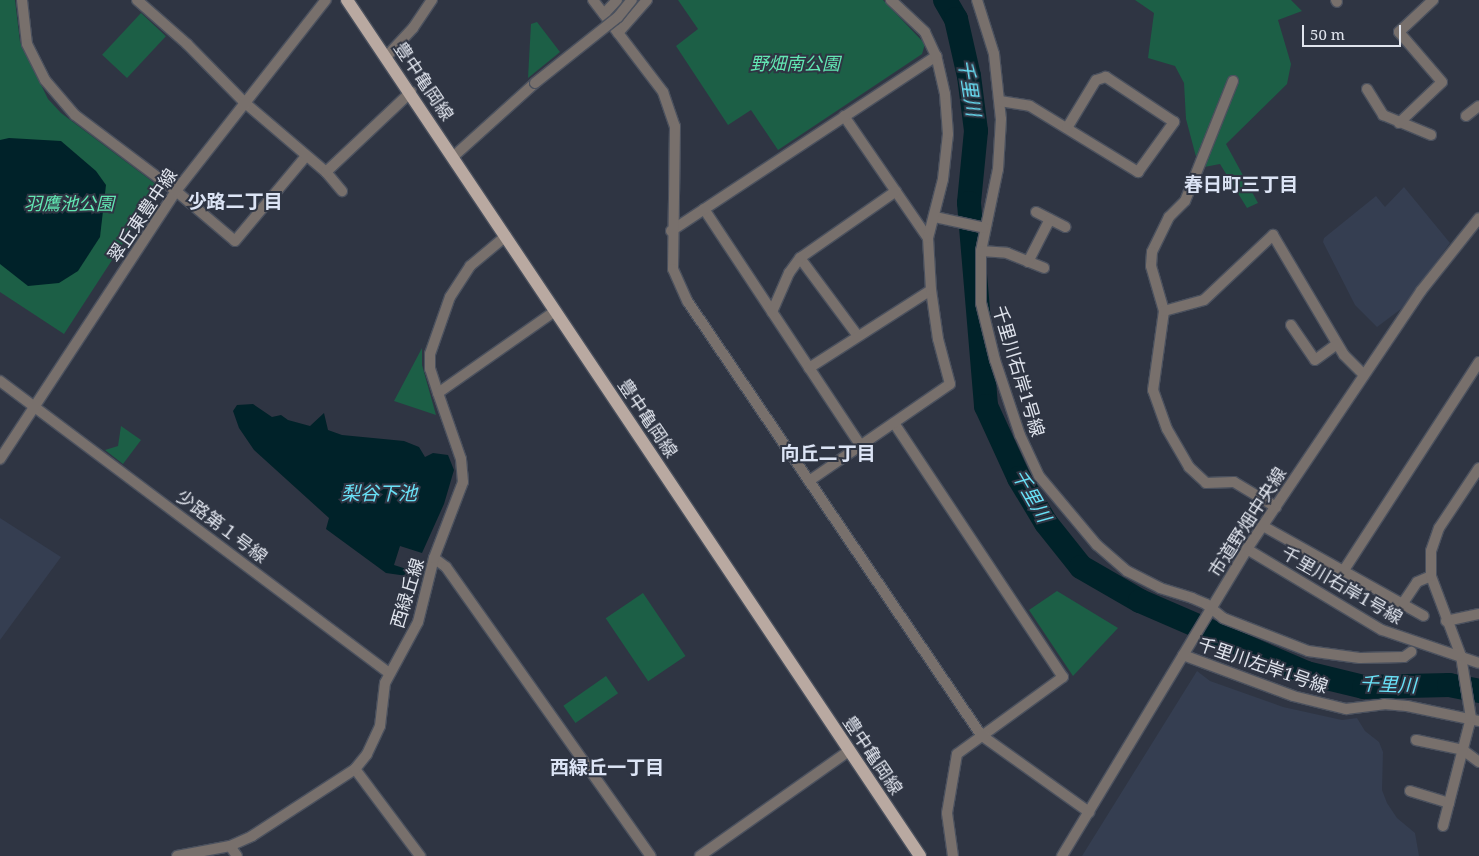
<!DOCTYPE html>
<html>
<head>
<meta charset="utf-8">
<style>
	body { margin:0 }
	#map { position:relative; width:1479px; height:856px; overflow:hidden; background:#2f3543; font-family:"Noto Serif","Noto Sans JP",serif }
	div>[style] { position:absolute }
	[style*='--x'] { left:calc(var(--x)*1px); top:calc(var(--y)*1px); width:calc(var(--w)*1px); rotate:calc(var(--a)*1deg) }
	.built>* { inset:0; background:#353e51 }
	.green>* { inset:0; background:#1c5f46; transform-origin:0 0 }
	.water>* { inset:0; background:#002229 }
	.river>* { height:24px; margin:-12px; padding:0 12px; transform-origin:12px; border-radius:12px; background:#002229 }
	.roads { filter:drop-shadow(1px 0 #4b515e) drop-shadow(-1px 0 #4b515e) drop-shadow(0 1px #4b515e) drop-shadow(0 -1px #4b515e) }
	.minor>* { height:10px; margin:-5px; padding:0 5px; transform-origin:5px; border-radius:5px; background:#78706c }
	.tertiary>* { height:10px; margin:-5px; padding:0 5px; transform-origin:5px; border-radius:5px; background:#78706c }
	.primary>* { height:12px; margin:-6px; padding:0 6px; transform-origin:6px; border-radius:6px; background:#b9a9a1 }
	.bridges { filter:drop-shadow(1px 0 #4b515e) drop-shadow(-1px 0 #4b515e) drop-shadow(0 1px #4b515e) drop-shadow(0 -1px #4b515e) }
	.minor-bridge>* { height:10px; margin:-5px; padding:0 5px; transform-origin:5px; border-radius:5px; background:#78706c }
	span { translate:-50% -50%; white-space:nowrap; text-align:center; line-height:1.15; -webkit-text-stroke:4px #2f3543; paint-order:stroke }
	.park-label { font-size:18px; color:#62e7b3; font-style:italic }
	.street-label { font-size:18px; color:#e0e4ed }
	.water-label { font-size:19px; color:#69e1f7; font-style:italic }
	.neighbourhood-label { font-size:19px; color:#dce4f5; font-weight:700 }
	.scale { position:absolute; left:1302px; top:25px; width:99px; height:22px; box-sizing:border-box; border:2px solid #e0e4ed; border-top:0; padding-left:6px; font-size:15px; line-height:18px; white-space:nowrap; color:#e0e4ed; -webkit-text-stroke:4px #2f3543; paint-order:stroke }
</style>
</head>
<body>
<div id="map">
	<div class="built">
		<i style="clip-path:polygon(1404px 187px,1450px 243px,1401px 309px,1377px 327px,1355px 305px,1323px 242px,1324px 238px,1376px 196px,1385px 207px)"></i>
		<i style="clip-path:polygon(0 518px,61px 557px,0 640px)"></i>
		<i style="clip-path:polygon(1197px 671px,1210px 681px,1283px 707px,1342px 720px,1357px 718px,1365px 731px,1379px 742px,1383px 752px,1382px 790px,1387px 803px,1397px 818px,1415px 833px,1419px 856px,1082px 856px)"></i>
	</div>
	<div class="green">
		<i style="clip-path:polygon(0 0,15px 0,20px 42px,48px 99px,61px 113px,157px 185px,153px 197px,64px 334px,0 292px)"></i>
		<i style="clip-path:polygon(678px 0,883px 0,925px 44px,922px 54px,778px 150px,751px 110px,728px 125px,676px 46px,698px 29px)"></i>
		<i style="clip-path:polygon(1135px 0,1291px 0,1302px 11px,1278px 20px,1291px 64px,1287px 84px,1226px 144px,1258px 203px,1247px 208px,1220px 164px,1199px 168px,1186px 119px,1184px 83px,1175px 66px,1148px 58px,1154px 13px)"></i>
		<i style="left:141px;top:13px;width:34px;height:57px;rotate:43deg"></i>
		<i style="clip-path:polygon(537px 22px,560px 52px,528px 78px,531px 24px)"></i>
		<i style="clip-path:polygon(422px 348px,422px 365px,436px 415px,394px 401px)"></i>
		<i style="clip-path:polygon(121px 426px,141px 440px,123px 464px,105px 450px,118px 446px)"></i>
		<i style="clip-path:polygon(1057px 591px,1118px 628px,1073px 676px,1029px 610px)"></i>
		<i style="left:643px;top:593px;width:76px;height:45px;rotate:56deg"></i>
		<i style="left:606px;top:676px;width:21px;height:52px;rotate:55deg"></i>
	</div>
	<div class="water">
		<i style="clip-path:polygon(9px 138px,61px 141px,96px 171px,106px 185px,100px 237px,78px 271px,59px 283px,28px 286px,0 264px,0 140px)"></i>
		<i style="clip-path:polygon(253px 404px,272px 417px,281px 415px,288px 420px,310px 426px,324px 413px,328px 430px,342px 435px,404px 441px,419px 447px,425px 457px,433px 453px,448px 455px,454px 470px,444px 504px,422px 553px,400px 546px,394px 565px,416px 572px,414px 577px,386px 573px,326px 529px,329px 518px,254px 450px,239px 428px,233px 411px,237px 405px)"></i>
	</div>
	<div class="river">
		<i style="--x:945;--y:0;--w:22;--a:60"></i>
		<i style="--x:956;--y:19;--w:58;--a:77.2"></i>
		<i style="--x:969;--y:76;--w:55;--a:82.7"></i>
		<i style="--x:976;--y:131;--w:72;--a:95.6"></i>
		<i style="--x:969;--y:203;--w:204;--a:85.2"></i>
		<i style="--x:986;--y:406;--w:79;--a:65.4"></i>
		<i style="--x:1019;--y:478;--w:52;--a:59"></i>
		<i style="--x:1046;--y:523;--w:56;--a:51.5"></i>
		<i style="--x:1081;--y:567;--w:68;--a:30"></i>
		<i style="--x:1140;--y:601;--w:181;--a:23.4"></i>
		<i style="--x:1306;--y:673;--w:60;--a:13.6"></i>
		<i style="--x:1364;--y:687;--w:85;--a:-1.3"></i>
		<i style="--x:1449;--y:685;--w:31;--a:11"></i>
	</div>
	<div class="roads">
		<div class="minor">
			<i style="--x:22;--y:0;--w:44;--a:83.5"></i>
			<i style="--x:27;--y:44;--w:40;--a:63.4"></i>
			<i style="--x:45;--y:80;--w:46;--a:49.4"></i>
			<i style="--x:75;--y:115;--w:126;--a:37"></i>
			<i style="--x:176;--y:191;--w:77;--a:40.3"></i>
			<i style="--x:235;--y:241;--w:111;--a:-50.1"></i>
			<i style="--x:137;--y:0;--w:67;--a:41.3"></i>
			<i style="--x:187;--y:44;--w:81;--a:45.5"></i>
			<i style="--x:244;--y:102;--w:108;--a:40.5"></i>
			<i style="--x:326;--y:172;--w:25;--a:50"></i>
			<i style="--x:977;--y:0;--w:57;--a:72.5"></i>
			<i style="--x:994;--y:54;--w:65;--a:83.9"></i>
			<i style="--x:1001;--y:119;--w:50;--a:93.4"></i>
			<i style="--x:998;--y:169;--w:84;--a:101.7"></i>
			<i style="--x:981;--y:251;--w:52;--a:90"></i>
			<i style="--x:981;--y:303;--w:59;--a:76.2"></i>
			<i style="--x:995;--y:360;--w:79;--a:71.6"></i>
			<i style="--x:1020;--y:435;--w:45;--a:65.1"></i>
			<i style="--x:1039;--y:476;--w:90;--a:50"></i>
			<i style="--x:1097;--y:545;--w:40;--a:41"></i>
			<i style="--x:1127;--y:571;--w:37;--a:27"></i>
			<i style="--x:1160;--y:588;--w:34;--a:17"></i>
			<i style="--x:1192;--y:598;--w:15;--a:23"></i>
			<i style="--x:1206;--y:604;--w:22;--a:39"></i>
			<i style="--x:1223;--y:618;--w:91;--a:21.2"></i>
			<i style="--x:1308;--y:651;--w:52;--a:7.7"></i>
			<i style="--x:1360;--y:658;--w:44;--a:-1.3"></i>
			<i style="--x:1404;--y:657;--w:9;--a:-36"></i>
			<i style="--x:1336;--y:0;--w:2;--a:63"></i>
			<i style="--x:604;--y:14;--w:19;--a:-47"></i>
			<i style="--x:618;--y:33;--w:44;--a:-48.7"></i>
			<i style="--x:386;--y:57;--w:40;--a:-47"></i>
			<i style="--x:413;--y:28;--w:34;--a:-56"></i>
			<i style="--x:1233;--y:81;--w:129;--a:111.8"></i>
			<i style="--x:1185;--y:201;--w:23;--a:135"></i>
			<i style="--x:1169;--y:217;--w:39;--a:116"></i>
			<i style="--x:1152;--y:252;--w:14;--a:94"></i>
			<i style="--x:1151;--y:266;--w:47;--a:73.9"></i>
			<i style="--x:1164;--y:311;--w:80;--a:97.9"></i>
			<i style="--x:1153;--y:390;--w:41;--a:70.3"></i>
			<i style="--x:1167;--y:429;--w:44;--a:59.9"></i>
			<i style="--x:1189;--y:467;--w:23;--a:43"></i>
			<i style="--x:1206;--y:483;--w:28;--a:-2"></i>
			<i style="--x:1234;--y:482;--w:49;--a:30.8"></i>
			<i style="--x:1367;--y:89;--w:31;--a:58"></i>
			<i style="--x:1383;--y:115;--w:52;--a:22.6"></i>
			<i style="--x:1000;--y:101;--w:30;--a:9"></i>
			<i style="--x:1030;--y:106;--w:127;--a:31.4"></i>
			<i style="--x:1138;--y:172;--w:62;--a:-54.2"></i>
			<i style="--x:1174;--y:122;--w:82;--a:-146.5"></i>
			<i style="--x:1106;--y:77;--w:10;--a:163"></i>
			<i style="--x:1096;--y:80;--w:56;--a:121.1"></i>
			<i style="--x:844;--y:116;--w:148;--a:55.5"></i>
			<i style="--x:1466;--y:116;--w:16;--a:-38"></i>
			<i style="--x:1399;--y:123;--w:59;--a:-43.6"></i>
			<i style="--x:1442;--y:82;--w:66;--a:-130.7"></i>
			<i style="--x:1399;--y:32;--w:47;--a:-43.3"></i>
			<i style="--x:454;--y:156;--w:109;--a:-42"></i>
			<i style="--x:326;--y:172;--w:117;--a:-43.3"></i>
			<i style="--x:704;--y:209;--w:284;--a:56.5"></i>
			<i style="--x:1036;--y:212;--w:33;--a:27"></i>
			<i style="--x:935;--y:217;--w:51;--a:12.4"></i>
			<i style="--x:671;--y:231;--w:318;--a:-33.4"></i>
			<i style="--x:981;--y:251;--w:26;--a:4"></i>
			<i style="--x:1007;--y:253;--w:40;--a:22"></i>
			<i style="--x:800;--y:258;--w:97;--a:53.4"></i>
			<i style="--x:1028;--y:262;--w:48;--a:-62.9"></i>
			<i style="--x:1164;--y:311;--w:41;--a:-15.4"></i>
			<i style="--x:1204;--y:300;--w:95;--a:-43.3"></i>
			<i style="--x:1273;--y:235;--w:139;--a:59.4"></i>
			<i style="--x:1344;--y:355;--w:28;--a:45"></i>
			<i style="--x:772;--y:312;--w:43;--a:-66.4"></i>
			<i style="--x:789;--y:273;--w:19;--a:-54"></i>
			<i style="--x:800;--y:258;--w:117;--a:-34.9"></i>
			<i style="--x:1291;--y:325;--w:42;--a:55.6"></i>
			<i style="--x:1315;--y:360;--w:27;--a:-36"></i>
			<i style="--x:809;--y:368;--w:145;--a:-32.6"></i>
			<i style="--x:438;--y:393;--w:25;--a:-108"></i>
			<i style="--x:430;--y:369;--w:15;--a:-90"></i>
			<i style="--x:430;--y:354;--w:60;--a:-70.7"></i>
			<i style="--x:450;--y:297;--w:37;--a:-57"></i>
			<i style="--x:470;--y:266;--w:47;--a:-39.8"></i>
			<i style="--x:894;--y:423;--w:305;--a:56.4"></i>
			<i style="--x:1063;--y:677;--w:131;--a:144"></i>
			<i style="--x:957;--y:754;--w:60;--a:99.6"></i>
			<i style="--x:947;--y:813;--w:43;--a:82.1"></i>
			<i style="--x:809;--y:481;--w:171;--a:-34.5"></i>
			<i style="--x:950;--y:384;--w:47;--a:-104.9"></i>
			<i style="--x:938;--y:339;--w:49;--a:-98.1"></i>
			<i style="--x:931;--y:290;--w:52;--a:-93.3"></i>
			<i style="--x:928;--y:238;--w:61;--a:-75.7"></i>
			<i style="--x:943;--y:179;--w:45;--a:-83.7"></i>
			<i style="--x:948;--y:134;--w:40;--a:-94.3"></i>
			<i style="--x:945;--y:94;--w:39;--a:-103"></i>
			<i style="--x:936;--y:56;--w:26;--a:-115"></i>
			<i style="--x:925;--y:32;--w:47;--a:-136.7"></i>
			<i style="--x:1263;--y:526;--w:184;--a:29.2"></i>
			<i style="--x:434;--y:558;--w:15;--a:37"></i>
			<i style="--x:446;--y:567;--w:354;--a:54.7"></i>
			<i style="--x:1344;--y:570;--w:248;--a:-57"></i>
			<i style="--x:1403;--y:603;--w:25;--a:-56"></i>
			<i style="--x:1417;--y:582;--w:15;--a:-23"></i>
			<i style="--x:1446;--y:621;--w:34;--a:-12"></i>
			<i style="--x:1183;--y:655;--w:117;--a:20.4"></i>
			<i style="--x:1293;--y:696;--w:55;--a:13.8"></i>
			<i style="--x:1346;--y:709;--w:38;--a:-7"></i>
			<i style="--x:1384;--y:704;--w:23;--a:5"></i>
			<i style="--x:1407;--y:706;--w:74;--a:11.8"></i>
			<i style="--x:1416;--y:740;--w:48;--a:12"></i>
			<i style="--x:1463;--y:750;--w:20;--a:37"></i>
			<i style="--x:355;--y:769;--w:109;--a:53.2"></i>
			<i style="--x:1410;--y:791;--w:41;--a:17.1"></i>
			<i style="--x:1443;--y:826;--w:112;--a:-75.5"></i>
			<i style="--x:1471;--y:718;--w:63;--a:-99.2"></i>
			<i style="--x:1461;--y:656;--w:85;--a:-110.6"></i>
			<i style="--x:1431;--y:576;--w:25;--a:-90"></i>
			<i style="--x:1431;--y:551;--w:24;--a:-71"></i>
			<i style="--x:1439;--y:528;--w:72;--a:-56.3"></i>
			<i style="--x:230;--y:846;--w:12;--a:55"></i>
			<i style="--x:700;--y:856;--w:182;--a:-35.2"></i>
		</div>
		<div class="tertiary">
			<i style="--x:593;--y:0;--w:116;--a:52.7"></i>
			<i style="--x:663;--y:92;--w:36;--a:71"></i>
			<i style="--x:675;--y:126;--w:143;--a:90.8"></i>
			<i style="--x:673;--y:269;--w:36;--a:66"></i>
			<i style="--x:688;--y:302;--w:523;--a:55.91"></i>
			<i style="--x:981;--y:735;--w:133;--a:35.5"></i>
			<i style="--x:0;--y:381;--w:486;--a:36.9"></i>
			<i style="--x:0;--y:459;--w:321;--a:-56.7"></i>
			<i style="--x:176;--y:191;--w:243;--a:-51.9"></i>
			<i style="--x:1247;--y:549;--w:157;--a:31"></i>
			<i style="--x:1382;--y:630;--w:102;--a:18.8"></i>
			<i style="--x:177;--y:856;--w:54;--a:-10.7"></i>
			<i style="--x:230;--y:846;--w:24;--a:-24"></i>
			<i style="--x:252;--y:836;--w:123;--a:-33"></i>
			<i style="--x:355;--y:769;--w:19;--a:-51"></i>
			<i style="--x:367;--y:754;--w:31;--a:-65"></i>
			<i style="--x:380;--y:726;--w:43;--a:-83.4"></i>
			<i style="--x:385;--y:683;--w:69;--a:-61.6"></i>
			<i style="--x:418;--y:622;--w:66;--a:-76"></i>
			<i style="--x:434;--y:558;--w:81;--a:-69.1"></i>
			<i style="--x:463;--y:482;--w:23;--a:-95"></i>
			<i style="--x:461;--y:459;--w:70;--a:-109.2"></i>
			<i style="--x:438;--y:393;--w:143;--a:-35"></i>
			<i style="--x:1062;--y:856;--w:358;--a:-58.9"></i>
			<i style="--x:1247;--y:549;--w:311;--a:-56"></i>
			<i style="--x:1421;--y:291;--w:93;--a:-51.5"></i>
		</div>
		<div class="primary">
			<i style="--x:347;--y:0;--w:1030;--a:56.2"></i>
		</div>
	</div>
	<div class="bridges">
		<div class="minor-bridge">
			<i style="--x:535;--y:83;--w:106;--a:-38.5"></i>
			<i style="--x:618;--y:17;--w:22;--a:-51"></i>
		</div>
	</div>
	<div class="park-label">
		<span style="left:795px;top:63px">野畑南公園</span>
		<span style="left:69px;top:203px">羽鷹池公園</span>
	</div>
	<div class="street-label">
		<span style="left:424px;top:81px;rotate:56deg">豊中亀岡線</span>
		<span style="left:142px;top:215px;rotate:-56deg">翠丘東豊中線</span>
		<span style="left:1019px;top:371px;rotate:73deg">千里川右岸1号線</span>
		<span style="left:648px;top:418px;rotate:56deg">豊中亀岡線</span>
		<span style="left:1247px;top:522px;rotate:-57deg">市道野畑中央線</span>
		<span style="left:222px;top:526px;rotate:37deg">少路第１号線</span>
		<span style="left:1342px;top:585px;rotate:30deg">千里川右岸1号線</span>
		<span style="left:407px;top:593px;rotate:-73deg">西緑丘線</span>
		<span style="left:1263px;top:665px;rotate:19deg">千里川左岸1号線</span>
		<span style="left:873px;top:755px;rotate:56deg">豊中亀岡線</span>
	</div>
	<div class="water-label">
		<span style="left:969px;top:88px;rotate:81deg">千里川</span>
		<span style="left:379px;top:494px">梨谷下池</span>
		<span style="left:1031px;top:496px;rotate:60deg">千里川</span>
		<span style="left:1388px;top:685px;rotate:2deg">千里川</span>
	</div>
	<div class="neighbourhood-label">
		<span style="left:1241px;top:185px">春日町三丁目</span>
		<span style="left:235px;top:202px">少路二丁目</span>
		<span style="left:828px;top:454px">向丘二丁目</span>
		<span style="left:607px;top:768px">西緑丘一丁目</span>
	</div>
	<div class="scale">50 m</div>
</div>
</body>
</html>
